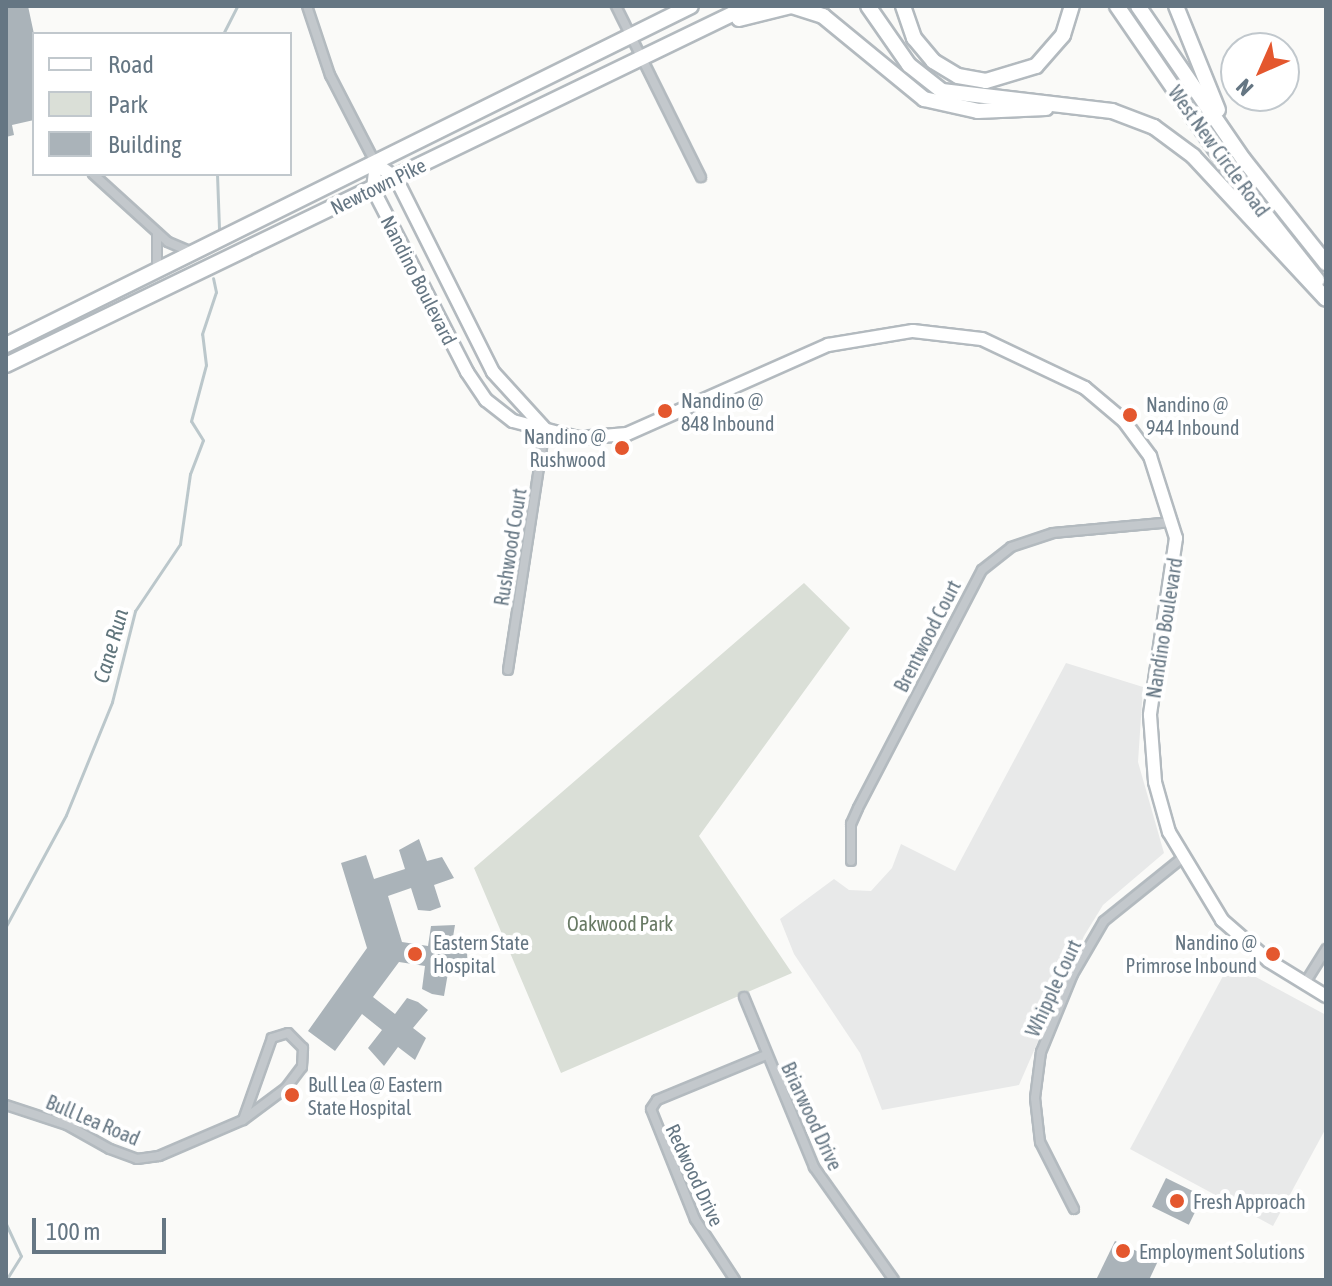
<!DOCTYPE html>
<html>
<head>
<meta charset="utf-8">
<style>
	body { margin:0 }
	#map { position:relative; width:1332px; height:1286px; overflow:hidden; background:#fafaf8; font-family:"Asap Condensed",sans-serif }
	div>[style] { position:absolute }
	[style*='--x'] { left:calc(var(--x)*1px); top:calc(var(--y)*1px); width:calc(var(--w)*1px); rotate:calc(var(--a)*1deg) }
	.built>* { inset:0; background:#e8e9e9 }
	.green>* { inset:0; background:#dadfd7 }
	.stream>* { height:3px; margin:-1.5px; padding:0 1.5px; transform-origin:1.5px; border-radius:1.5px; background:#bbc7cb }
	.building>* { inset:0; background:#aab3b9; transform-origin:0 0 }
	.roads { filter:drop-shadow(2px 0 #b3babf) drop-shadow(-2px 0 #b3babf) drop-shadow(0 2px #b3babf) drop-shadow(0 -2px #b3babf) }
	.street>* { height:8px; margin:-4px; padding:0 4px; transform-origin:4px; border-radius:4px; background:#c3c8cc }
	.secondary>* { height:12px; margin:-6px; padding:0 6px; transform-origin:6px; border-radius:6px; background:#fff }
	.highway>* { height:14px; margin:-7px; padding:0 7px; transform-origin:7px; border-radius:7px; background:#fff }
	.dots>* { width:22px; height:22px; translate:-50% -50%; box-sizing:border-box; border:4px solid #fff; border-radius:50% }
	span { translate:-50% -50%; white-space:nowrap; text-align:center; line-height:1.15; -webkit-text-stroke:8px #fff; paint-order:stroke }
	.street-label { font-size:20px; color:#657683 }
	.poi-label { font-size:20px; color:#657683 }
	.left { translate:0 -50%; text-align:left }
	.right { translate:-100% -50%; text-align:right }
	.park-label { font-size:20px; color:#687a64 }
	.water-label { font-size:22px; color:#60757c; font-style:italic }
	.frame { position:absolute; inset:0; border:8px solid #657683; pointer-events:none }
	.legend { position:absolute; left:32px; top:32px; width:260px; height:144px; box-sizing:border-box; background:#fff; border:2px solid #c1c8cd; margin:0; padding:10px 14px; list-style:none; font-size:24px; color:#657683 }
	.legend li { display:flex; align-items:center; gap:16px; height:40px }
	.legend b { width:40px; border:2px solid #c1c8cd }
	.north { position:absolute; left:1220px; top:32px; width:80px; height:80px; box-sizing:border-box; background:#fff; border:2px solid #c1c8cd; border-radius:50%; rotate:225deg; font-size:22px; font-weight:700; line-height:32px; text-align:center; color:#657683 }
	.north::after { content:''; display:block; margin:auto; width:28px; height:36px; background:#e4572e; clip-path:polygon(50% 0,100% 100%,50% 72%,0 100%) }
	.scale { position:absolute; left:32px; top:1218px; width:134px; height:36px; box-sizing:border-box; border:4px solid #657683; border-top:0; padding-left:10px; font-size:24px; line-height:28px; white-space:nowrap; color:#657683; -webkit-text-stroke:6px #fff; paint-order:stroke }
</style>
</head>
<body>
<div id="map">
	<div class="built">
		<i style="clip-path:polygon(1066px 663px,1143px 687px,1138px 762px,1164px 853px,1103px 905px,1084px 936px,1019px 1085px,882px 1110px,860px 1053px,794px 954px,780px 919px,834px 879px,849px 890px,871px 891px,892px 868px,901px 844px,955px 871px)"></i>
		<i style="clip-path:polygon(1230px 963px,1326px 1015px,1326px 1128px,1273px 1226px,1130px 1149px)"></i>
	</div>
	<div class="green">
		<i style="clip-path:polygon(804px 583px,850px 628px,699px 836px,792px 973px,561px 1073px,474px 868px)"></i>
	</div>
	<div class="stream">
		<i style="--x:223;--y:34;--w:31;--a:-63"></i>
		<i style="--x:217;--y:174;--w:55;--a:87.9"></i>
		<i style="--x:6;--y:926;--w:126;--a:-61.6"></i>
		<i style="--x:66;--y:815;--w:122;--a:-67.8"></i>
		<i style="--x:112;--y:702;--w:94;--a:-75.8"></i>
		<i style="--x:135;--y:611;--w:81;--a:-56.1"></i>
		<i style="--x:180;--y:544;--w:71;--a:-81.9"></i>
		<i style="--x:190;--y:474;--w:36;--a:-69"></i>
		<i style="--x:203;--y:440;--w:22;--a:-122"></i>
		<i style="--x:191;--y:421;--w:58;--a:-75"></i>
		<i style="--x:206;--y:365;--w:31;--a:-97"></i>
		<i style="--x:202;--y:334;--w:44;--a:-71.6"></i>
		<i style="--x:216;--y:292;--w:14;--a:-102"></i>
		<i style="--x:6;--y:1224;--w:35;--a:65"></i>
		<i style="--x:21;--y:1256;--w:28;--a:122"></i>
	</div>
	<div class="building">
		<i style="clip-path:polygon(6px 6px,28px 6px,34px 34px,34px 120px,12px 125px,14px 135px,6px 137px)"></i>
		<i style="clip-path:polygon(419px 839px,427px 861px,442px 857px,454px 878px,434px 885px,441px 907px,430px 911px,418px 910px,411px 888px,388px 896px,402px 942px,428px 946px,431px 926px,455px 925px,451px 949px,467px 951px,468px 976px,448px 973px,444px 996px,432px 994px,422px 989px,425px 966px,399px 962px,373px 997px,395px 1014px,407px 998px,418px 1002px,428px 1010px,413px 1028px,426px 1038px,415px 1060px,398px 1047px,384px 1066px,368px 1048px,382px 1030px,362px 1014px,335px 1051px,308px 1031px,367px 948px,341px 863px,366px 855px,374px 879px,405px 869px,399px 850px)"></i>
		<i style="left:1166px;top:1178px;width:41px;height:32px;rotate:26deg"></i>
		<i style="clip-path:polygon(1115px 1241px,1158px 1261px,1149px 1280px,1096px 1280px)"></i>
	</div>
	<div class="roads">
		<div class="street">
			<i style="--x:307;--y:6;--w:73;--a:71.6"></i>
			<i style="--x:330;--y:75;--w:100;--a:62.7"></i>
			<i style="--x:616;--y:6;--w:191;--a:63.6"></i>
			<i style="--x:93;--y:174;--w:101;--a:42.2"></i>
			<i style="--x:168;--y:242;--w:25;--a:23"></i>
			<i style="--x:157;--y:233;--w:38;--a:90"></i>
			<i style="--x:508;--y:670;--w:244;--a:-81.3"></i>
			<i style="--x:851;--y:861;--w:37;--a:-90"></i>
			<i style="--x:851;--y:824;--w:17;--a:-66"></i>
			<i style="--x:858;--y:808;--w:268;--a:-62.5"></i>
			<i style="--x:982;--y:570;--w:37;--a:-38"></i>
			<i style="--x:1011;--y:547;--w:44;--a:-18.4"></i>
			<i style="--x:1053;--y:533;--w:120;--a:-5.3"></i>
			<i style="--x:1305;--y:983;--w:40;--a:-58"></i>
			<i style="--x:744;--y:997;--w:184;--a:67.6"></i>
			<i style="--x:814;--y:1167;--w:138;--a:54.7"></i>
			<i style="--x:6;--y:1105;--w:64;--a:18.2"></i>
			<i style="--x:67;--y:1125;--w:49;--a:29.2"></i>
			<i style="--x:110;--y:1149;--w:29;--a:20"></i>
			<i style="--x:137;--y:1159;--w:22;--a:-8"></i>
			<i style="--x:159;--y:1156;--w:91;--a:-23.2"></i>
			<i style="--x:243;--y:1120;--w:54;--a:-36.7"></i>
			<i style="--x:286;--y:1088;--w:26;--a:-53"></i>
			<i style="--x:302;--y:1067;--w:19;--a:-87"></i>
			<i style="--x:303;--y:1048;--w:21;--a:-135"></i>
			<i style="--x:288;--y:1033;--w:17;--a:163"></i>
			<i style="--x:272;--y:1038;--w:87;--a:109.5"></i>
			<i style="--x:1074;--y:1209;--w:75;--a:-116.9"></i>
			<i style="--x:1040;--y:1142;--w:44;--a:-96.5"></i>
			<i style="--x:1035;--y:1098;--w:46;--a:-82.6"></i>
			<i style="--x:1041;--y:1052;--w:84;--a:-67.7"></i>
			<i style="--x:1073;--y:974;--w:61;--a:-59.7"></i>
			<i style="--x:1104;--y:921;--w:99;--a:-38.8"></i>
			<i style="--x:735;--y:1280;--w:73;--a:-123.3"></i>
			<i style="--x:695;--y:1219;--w:118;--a:-111.8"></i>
			<i style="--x:651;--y:1109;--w:11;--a:-56"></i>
			<i style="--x:657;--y:1100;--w:118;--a:-22.4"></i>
		</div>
		<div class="secondary">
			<i style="--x:545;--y:429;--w:77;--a:-132.4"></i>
			<i style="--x:493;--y:372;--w:217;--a:-116.6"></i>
			<i style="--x:396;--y:178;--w:24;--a:-145"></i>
			<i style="--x:376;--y:164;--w:25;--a:97"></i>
			<i style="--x:373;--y:189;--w:206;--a:62.8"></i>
			<i style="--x:467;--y:372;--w:34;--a:56"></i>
			<i style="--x:486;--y:400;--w:34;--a:38"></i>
			<i style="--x:513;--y:421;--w:67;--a:14.7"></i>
			<i style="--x:578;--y:438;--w:49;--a:-4.7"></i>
			<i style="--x:627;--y:434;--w:220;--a:-23.9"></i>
			<i style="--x:828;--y:345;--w:86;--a:-9.4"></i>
			<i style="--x:913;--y:331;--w:69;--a:6.6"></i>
			<i style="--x:982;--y:339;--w:114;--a:25.4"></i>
			<i style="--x:1085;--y:388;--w:51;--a:40.2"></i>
			<i style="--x:1124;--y:421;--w:44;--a:53.4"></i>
			<i style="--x:1150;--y:456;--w:86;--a:72.4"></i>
			<i style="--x:1176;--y:538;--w:179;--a:98.4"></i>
			<i style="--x:1150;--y:715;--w:67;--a:85.7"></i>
			<i style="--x:1155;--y:782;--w:52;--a:74.4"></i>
			<i style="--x:1169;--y:832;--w:103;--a:58.9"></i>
			<i style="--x:1222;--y:920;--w:62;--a:41.1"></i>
			<i style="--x:1269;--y:961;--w:67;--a:31.6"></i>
		</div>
		<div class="highway">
			<i style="--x:792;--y:6;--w:33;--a:18"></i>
			<i style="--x:823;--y:16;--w:131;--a:39.4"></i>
			<i style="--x:924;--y:99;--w:55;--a:12.5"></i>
			<i style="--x:978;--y:111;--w:68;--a:-2.5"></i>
			<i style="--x:868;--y:6;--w:72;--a:55.2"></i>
			<i style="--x:909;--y:65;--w:42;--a:38.2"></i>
			<i style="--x:942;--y:91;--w:171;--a:6.7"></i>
			<i style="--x:1112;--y:111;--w:45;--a:20.9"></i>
			<i style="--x:1154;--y:127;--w:49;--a:36.6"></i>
			<i style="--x:1193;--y:156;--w:195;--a:47.1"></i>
			<i style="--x:903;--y:6;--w:34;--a:71"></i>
			<i style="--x:914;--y:38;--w:30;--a:50"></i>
			<i style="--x:933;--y:61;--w:29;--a:31"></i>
			<i style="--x:958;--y:76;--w:28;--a:10"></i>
			<i style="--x:986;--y:81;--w:52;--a:-16.7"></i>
			<i style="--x:1036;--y:66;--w:41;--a:-48.9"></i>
			<i style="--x:1063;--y:35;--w:30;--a:-73"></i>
			<i style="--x:1117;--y:6;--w:191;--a:55.5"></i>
			<i style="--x:1225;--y:163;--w:149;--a:51.8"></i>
			<i style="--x:1138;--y:6;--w:187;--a:55.5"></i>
			<i style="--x:1244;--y:160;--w:132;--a:51.5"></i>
			<i style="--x:1176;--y:6;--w:112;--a:68"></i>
			<i style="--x:739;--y:19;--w:54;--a:-14"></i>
			<i style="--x:6;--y:345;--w:764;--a:-26.33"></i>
			<i style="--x:6;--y:365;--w:825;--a:-25.79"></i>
		</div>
	</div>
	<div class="dots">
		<i style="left:665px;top:411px;background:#e4572e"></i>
		<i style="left:1130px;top:415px;background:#e4572e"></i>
		<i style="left:622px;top:448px;background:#e4572e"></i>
		<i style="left:415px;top:954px;background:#e4572e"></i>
		<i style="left:1273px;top:954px;background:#e4572e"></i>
		<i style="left:292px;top:1095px;background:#e4572e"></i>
		<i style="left:1177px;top:1201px;background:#e4572e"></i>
		<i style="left:1123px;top:1251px;background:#e4572e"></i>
	</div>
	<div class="street-label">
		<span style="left:1219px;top:151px;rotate:54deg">West New Circle Road</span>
		<span style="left:378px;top:186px;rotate:-26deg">Newtown Pike</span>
		<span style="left:419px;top:280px;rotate:63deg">Nandino Boulevard</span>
		<span style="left:510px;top:547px;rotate:-81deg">Rushwood Court</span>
		<span style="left:1164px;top:628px;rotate:-81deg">Nandino Boulevard</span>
		<span style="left:927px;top:636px;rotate:-63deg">Brentwood Court</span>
		<span style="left:1053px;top:988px;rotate:-65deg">Whipple Court</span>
		<span style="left:812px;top:1116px;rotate:65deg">Briarwood Drive</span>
		<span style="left:93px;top:1120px;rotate:23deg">Bull Lea Road</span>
		<span style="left:695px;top:1175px;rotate:65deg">Redwood Drive</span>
	</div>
	<div class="poi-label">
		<span class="left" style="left:681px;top:412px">Nandino @<br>848 Inbound</span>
		<span class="left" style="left:1146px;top:416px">Nandino @<br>944 Inbound</span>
		<span class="right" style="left:606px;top:448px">Nandino @<br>Rushwood</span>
		<span class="left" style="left:433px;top:954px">Eastern State<br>Hospital</span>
		<span class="right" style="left:1257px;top:954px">Nandino @<br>Primrose Inbound</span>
		<span class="left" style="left:308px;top:1096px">Bull Lea @ Eastern<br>State Hospital</span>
		<span class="left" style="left:1193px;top:1201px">Fresh Approach</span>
		<span class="left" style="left:1139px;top:1251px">Employment Solutions</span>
	</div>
	<div class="park-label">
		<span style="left:620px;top:923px">Oakwood Park</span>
	</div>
	<div class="water-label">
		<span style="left:111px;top:646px;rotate:-74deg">Cane Run</span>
	</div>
	<div class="frame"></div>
	<ul class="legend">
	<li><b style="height:10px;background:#fff"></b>Road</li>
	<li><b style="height:22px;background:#dadfd7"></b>Park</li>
	<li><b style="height:22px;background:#aab3b9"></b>Building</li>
	</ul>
	<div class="north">N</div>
	<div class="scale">100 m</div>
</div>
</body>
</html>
